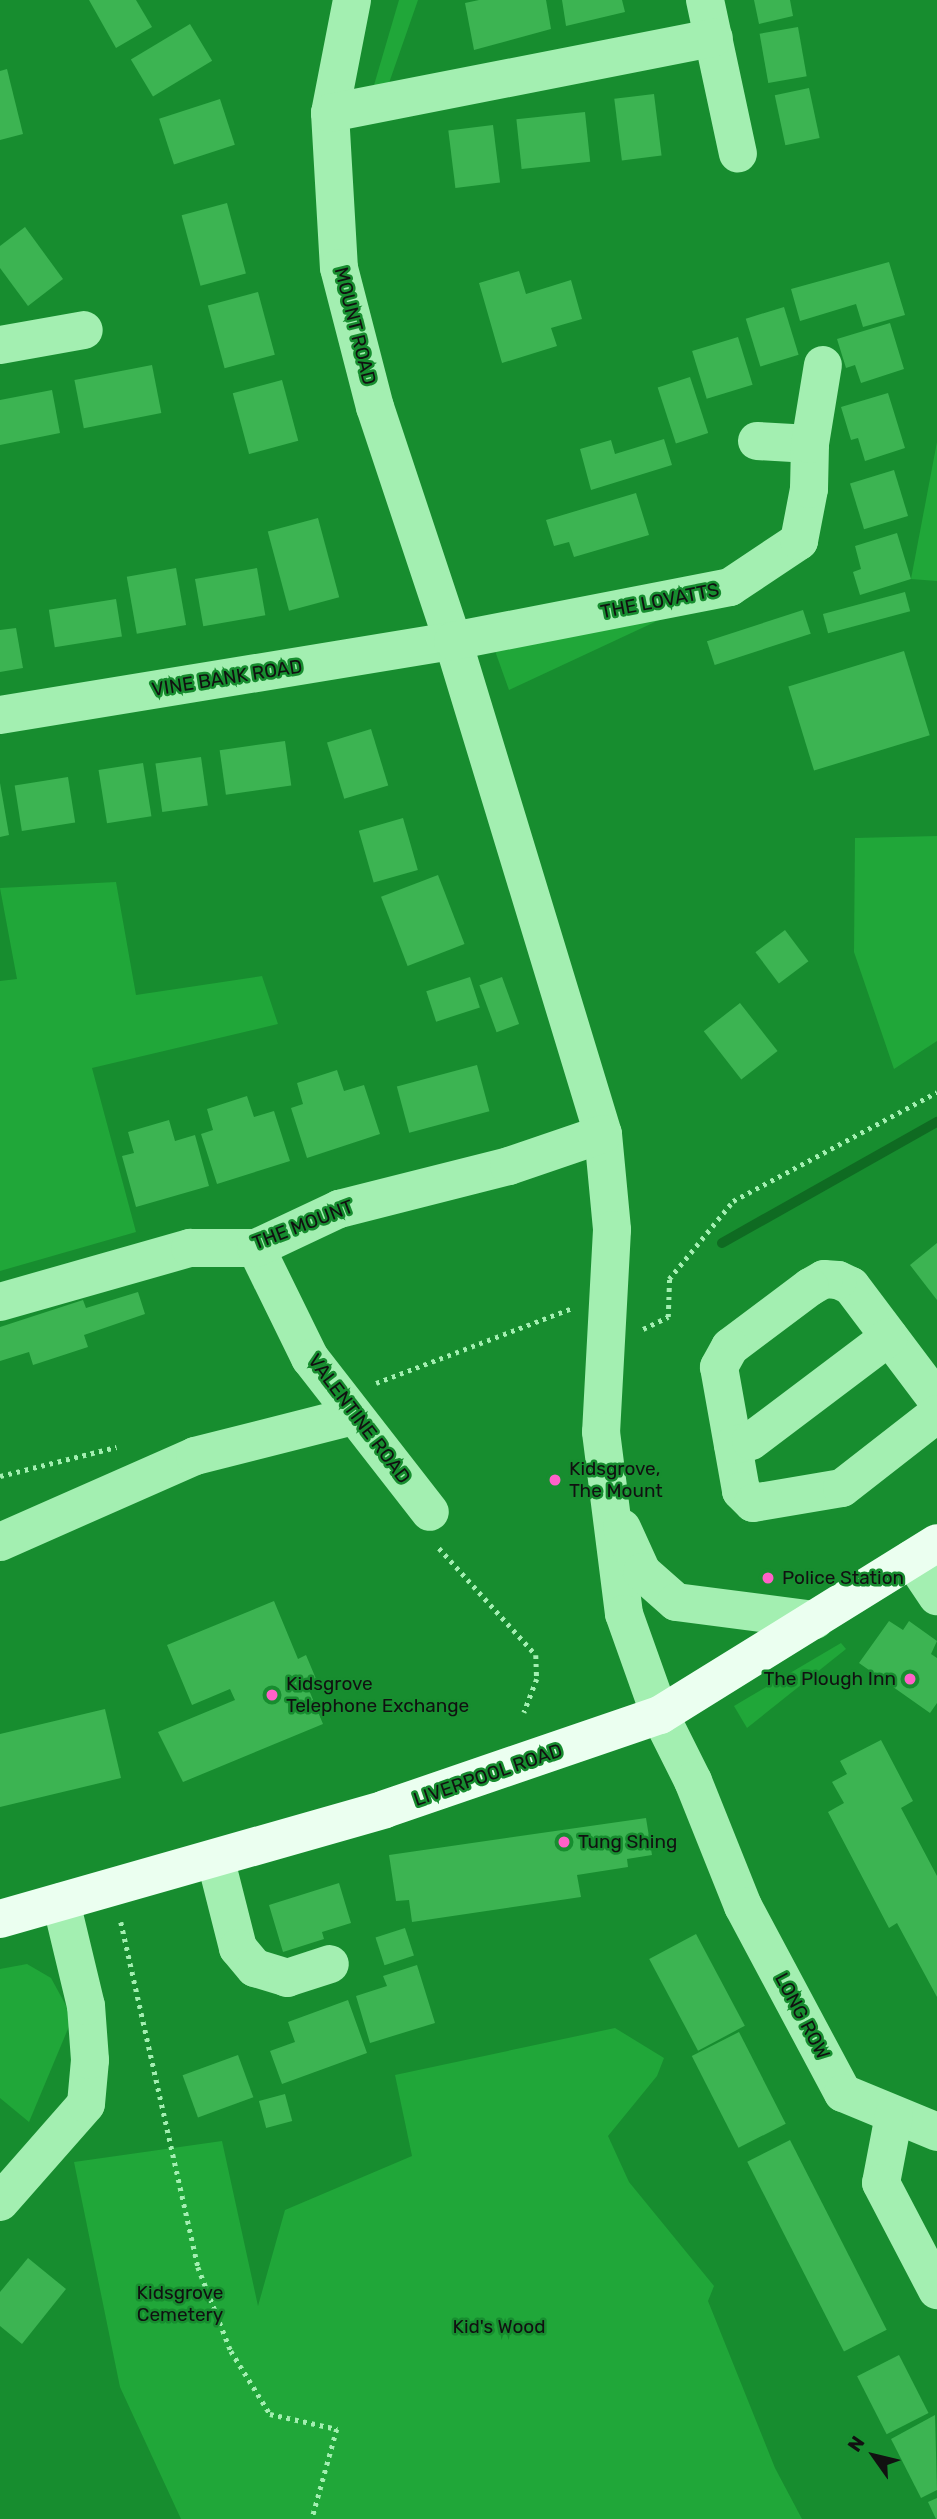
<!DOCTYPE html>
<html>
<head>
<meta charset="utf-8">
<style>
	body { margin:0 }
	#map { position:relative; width:937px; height:2519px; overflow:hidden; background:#178d2f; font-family:Rubik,sans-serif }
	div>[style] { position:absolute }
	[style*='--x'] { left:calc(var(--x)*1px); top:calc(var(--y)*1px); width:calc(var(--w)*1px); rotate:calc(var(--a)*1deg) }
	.green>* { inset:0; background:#20a739 }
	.stream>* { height:10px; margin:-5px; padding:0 5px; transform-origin:5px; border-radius:5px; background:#0f6b22 }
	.building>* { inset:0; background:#3cb452; transform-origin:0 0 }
	.path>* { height:4.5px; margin-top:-2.25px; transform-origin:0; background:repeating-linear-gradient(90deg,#a3efb1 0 3.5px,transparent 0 8.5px) }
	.minor>* { height:38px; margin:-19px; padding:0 19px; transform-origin:19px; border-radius:19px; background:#a3efb1 }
	.major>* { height:38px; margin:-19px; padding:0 19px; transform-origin:19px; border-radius:19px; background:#ebfff0 }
	.dots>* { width:19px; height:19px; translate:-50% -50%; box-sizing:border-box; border:4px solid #178d2f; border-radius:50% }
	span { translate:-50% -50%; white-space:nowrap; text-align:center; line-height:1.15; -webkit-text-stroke:5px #178d2f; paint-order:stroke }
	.street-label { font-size:19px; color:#111 }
	.poi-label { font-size:19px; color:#111 }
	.left { translate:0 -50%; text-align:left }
	.right { translate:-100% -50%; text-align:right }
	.park-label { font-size:19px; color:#111 }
	.north { position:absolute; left:839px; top:2421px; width:70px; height:70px; -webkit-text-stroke:5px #178d2f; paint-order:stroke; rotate:304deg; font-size:19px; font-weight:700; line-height:28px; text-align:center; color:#111 }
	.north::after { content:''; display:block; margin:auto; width:24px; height:32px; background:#111; clip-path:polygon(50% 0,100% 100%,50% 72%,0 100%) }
</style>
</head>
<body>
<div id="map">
	<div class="green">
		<i style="clip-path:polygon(399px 0,418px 0,389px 83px,372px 92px)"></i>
		<i style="clip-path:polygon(937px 442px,937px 581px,911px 579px)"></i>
		<i style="clip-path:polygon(730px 587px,509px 690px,489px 634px)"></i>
		<i style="clip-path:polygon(937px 836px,937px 1041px,894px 1069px,854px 952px,855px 838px)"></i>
		<i style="clip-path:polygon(116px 882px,136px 995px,262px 976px,278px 1024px,92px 1068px,136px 1232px,0 1271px,0 981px,17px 979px,0 888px)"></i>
		<i style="clip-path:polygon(841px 1643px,846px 1649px,747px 1728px,734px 1706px)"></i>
		<i style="clip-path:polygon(27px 1964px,51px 1978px,69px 2011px,70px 2024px,29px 2122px,0 2098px,0 1969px)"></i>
		<i style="clip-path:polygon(615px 2028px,664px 2058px,657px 2076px,608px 2136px,629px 2182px,714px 2286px,708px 2301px,775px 2468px,802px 2519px,181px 2519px,120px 2387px,74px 2162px,222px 2141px,258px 2306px,285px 2210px,412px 2156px,395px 2075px)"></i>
	</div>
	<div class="stream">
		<i style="--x:722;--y:1243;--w:247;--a:-29.4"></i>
	</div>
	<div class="building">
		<i style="clip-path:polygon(89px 0,136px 0,152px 27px,116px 48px)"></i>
		<i style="clip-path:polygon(479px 0,546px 0,551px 29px,474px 50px,465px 3px)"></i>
		<i style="clip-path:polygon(562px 0,622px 0,625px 12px,566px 26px)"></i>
		<i style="clip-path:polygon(754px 0,790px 0,793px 16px,759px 24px)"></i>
		<i style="left:190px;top:24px;width:43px;height:69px;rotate:59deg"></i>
		<i style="left:798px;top:27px;width:50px;height:39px;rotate:80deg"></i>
		<i style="clip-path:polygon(7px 69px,23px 134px,0 140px,0 71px)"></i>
		<i style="left:809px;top:88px;width:51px;height:35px;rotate:78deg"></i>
		<i style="left:654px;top:94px;width:62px;height:40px;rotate:83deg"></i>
		<i style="left:220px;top:99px;width:48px;height:64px;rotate:72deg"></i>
		<i style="left:585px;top:112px;width:50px;height:69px;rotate:84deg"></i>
		<i style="left:493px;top:125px;width:58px;height:45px;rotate:83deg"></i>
		<i style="left:227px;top:203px;width:73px;height:47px;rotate:75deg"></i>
		<i style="clip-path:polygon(25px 227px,63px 279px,28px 306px,0 268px,0 246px)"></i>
		<i style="clip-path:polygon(889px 262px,905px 315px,863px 327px,856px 304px,800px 321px,791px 289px)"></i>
		<i style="clip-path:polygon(519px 271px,526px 294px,571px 280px,582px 319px,551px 328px,557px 346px,502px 363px,479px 283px)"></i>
		<i style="left:258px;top:292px;width:65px;height:52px;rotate:75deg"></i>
		<i style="left:784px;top:307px;width:50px;height:40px;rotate:73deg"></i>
		<i style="clip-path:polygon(890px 323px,904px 369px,861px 383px,855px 365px,846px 368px,837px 339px)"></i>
		<i style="left:738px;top:337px;width:50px;height:48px;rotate:73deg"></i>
		<i style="left:152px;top:365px;width:49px;height:79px;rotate:79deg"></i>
		<i style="left:690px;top:377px;width:59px;height:34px;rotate:72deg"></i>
		<i style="left:282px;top:380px;width:63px;height:51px;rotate:75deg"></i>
		<i style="clip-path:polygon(52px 390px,60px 433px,0 445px,0 400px)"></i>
		<i style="clip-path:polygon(888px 393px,905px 448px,865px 461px,858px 438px,851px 440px,841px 407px)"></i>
		<i style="clip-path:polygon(664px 439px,672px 465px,591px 490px,580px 449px,611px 440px,615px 454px)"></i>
		<i style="left:894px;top:470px;width:48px;height:46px;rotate:73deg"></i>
		<i style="clip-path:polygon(636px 493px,649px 535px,574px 557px,569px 542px,554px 546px,546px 520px)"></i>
		<i style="left:318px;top:518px;width:82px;height:52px;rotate:75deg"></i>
		<i style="clip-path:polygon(897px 533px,911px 579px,860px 595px,853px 572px,861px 569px,855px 546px)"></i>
		<i style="left:176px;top:568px;width:58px;height:50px;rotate:80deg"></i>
		<i style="left:257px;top:568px;width:48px;height:63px;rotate:80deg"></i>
		<i style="left:905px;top:592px;width:20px;height:85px;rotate:75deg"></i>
		<i style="left:116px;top:599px;width:38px;height:68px;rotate:81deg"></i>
		<i style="left:803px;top:610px;width:25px;height:101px;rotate:72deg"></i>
		<i style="clip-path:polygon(16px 628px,23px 668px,0 672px,0 630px)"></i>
		<i style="left:904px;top:651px;width:88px;height:121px;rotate:73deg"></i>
		<i style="left:371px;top:729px;width:59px;height:46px;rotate:73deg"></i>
		<i style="left:285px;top:741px;width:45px;height:66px;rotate:82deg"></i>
		<i style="left:201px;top:757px;width:49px;height:46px;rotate:82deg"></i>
		<i style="left:143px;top:763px;width:54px;height:45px;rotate:81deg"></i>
		<i style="left:68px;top:777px;width:46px;height:54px;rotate:81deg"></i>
		<i style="clip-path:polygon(0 783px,9px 835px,0 837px)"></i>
		<i style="left:403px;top:818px;width:54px;height:46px;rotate:74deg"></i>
		<i style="left:438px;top:875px;width:74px;height:61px;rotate:69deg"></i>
		<i style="left:785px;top:930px;width:39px;height:37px;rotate:53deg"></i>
		<i style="left:470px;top:977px;width:32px;height:46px;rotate:72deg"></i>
		<i style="left:502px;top:977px;width:50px;height:24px;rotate:70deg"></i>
		<i style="left:740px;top:1003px;width:61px;height:46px;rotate:52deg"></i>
		<i style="left:477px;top:1065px;width:48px;height:83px;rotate:75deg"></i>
		<i style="clip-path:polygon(337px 1070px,344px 1091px,364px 1085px,380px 1134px,307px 1158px,291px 1108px,303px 1104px,297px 1083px)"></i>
		<i style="clip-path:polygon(247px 1096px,254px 1117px,274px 1111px,290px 1161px,217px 1184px,201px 1134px,213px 1130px,207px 1109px)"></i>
		<i style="clip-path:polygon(169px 1120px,175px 1141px,195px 1135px,209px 1186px,136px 1207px,122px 1156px,134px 1153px,128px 1132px)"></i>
		<i style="clip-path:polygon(937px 1243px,937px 1300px,910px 1265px)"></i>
		<i style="clip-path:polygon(138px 1292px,145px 1314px,84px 1335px,88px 1347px,33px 1365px,29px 1352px,0 1361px,0 1327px,83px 1300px,86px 1308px)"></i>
		<i style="clip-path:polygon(274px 1601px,298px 1659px,306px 1655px,319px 1686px,309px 1690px,323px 1724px,183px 1782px,158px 1732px,235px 1700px,230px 1689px,192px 1705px,167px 1645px)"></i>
		<i style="clip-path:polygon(889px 1621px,903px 1630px,909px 1621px,937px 1641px,931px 1654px,937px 1658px,937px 1703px,930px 1713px,859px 1663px)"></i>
		<i style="clip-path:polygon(105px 1709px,121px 1778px,0 1807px,0 1734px)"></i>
		<i style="clip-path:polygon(881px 1740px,913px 1801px,901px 1808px,937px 1876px,937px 1997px,897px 1923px,889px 1928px,828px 1812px,844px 1803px,832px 1782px,847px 1774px,840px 1761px)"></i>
		<i style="clip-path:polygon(646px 1818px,652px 1855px,627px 1859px,628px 1867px,577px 1875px,581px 1897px,412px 1922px,409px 1900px,396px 1901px,389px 1855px)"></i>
		<i style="clip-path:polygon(339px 1883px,351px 1923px,322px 1932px,324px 1939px,283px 1952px,269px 1905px)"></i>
		<i style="left:405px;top:1928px;width:29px;height:31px;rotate:72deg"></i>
		<i style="left:696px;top:1934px;width:104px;height:53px;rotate:62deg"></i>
		<i style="clip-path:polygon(417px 1965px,435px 2023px,370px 2043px,356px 1996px,387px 1986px,383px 1976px)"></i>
		<i style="clip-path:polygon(348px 2000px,367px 2053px,282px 2084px,270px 2051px,295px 2042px,288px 2022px)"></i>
		<i style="left:739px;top:2032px;width:103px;height:53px;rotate:63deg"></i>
		<i style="left:238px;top:2055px;width:45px;height:59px;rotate:70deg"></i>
		<i style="left:285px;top:2094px;width:28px;height:27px;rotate:75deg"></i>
		<i style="left:790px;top:2140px;width:213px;height:48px;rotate:63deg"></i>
		<i style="clip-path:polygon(28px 2258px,66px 2289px,22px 2344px,0 2326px,0 2292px)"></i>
		<i style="left:899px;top:2355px;width:65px;height:47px;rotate:63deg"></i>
		<i style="clip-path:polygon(935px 2415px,937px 2490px,921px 2498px,891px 2439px)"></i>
		<i style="clip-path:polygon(937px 2498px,937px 2519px,936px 2519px,928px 2502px)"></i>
	</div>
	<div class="path">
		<i style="--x:643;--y:1329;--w:28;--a:-26"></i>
		<i style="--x:668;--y:1317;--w:38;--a:-88"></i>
		<i style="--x:669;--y:1279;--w:101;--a:-50.6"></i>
		<i style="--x:733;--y:1201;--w:231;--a:-28.1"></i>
		<i style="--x:376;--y:1383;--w:208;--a:-20.9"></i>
		<i style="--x:0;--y:1476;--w:120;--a:-14"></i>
		<i style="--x:439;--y:1548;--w:144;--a:47.8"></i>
		<i style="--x:536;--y:1655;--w:24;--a:88"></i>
		<i style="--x:537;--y:1679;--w:36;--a:111"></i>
		<i style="--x:121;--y:1922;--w:353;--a:77.4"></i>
		<i style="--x:198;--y:2267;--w:90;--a:68.6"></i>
		<i style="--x:231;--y:2351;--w:74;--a:58.2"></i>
		<i style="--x:270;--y:2414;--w:69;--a:12.6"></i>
		<i style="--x:337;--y:2429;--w:93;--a:105.5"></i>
	</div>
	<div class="minor">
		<i style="--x:352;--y:0;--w:115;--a:101"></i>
		<i style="--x:330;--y:113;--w:155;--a:86.7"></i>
		<i style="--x:339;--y:268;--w:144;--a:75.5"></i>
		<i style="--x:375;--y:407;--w:247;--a:71.6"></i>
		<i style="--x:453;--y:641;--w:515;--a:73.08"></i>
		<i style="--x:603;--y:1134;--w:96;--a:84.6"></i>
		<i style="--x:612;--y:1230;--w:202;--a:93.1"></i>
		<i style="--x:601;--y:1432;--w:183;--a:82.8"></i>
		<i style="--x:624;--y:1614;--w:107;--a:70.4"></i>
		<i style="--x:660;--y:1715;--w:74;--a:63.4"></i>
		<i style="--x:693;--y:1781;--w:135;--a:68.2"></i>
		<i style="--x:743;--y:1906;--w:212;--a:61.9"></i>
		<i style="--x:843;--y:2093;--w:102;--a:22.5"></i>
		<i style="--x:705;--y:0;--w:157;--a:77.9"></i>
		<i style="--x:330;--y:113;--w:391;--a:-11.1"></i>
		<i style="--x:0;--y:345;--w:85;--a:-10.1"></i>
		<i style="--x:757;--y:441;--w:53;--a:3.2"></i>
		<i style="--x:0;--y:715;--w:459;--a:-9.3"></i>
		<i style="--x:453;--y:641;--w:282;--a:-11"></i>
		<i style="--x:730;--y:587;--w:83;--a:-33.7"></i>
		<i style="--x:799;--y:541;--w:53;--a:-79.1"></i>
		<i style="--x:809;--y:489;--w:45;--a:-88.7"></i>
		<i style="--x:810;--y:444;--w:80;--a:-80.7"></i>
		<i style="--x:256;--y:1248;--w:123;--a:63.9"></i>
		<i style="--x:310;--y:1358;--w:195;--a:52.1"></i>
		<i style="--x:0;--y:1302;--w:198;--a:-15.9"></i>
		<i style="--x:190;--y:1248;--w:66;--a:0"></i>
		<i style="--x:256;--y:1248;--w:92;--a:-25.2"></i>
		<i style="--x:339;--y:1209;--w:175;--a:-14.2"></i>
		<i style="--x:509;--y:1166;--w:99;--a:-18.8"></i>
		<i style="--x:937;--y:1400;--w:143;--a:-127"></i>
		<i style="--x:851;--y:1286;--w:14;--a:-155"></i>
		<i style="--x:838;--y:1280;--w:14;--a:-176"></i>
		<i style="--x:824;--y:1279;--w:16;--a:150"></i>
		<i style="--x:810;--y:1287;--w:100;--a:143.1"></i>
		<i style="--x:730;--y:1347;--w:23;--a:119"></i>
		<i style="--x:719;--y:1367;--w:126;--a:79.9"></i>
		<i style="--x:741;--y:1491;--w:17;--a:45"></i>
		<i style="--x:753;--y:1503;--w:90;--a:-9.6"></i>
		<i style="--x:842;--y:1488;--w:120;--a:-37.9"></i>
		<i style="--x:733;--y:1445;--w:18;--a:-13"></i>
		<i style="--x:751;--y:1441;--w:173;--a:-37"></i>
		<i style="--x:622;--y:1528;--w:48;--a:65.6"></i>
		<i style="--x:642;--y:1572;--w:45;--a:41.4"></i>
		<i style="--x:676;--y:1602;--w:140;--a:7.4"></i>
		<i style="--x:0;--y:1542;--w:213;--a:-23.8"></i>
		<i style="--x:195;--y:1456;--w:163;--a:-14.2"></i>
		<i style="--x:912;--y:1559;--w:45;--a:56"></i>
		<i style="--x:216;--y:1861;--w:90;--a:75.8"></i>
		<i style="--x:238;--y:1948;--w:26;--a:50"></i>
		<i style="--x:255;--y:1968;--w:34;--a:17"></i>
		<i style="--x:287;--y:1978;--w:45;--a:-18"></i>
		<i style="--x:894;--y:2115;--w:69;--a:100.8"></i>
		<i style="--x:881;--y:2183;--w:121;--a:62.4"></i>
		<i style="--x:0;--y:2202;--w:130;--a:-48.7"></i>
		<i style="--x:86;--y:2104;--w:44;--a:-84.8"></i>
		<i style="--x:90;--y:2060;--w:54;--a:-94.2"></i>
		<i style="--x:86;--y:2006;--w:107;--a:-103.5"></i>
	</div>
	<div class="major">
		<i style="--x:0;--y:1919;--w:400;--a:-15.9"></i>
		<i style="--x:385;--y:1809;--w:291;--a:-18.9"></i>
		<i style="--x:660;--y:1715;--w:326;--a:-31.8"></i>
	</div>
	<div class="dots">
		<i style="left:555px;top:1480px;background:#ff61c8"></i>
		<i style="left:768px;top:1578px;background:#ff61c8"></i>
		<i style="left:910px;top:1679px;background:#ff61c8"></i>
		<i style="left:272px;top:1695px;background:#ff61c8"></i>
		<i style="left:564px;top:1842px;background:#ff61c8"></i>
	</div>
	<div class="street-label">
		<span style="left:355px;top:326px;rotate:76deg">MOUNT ROAD</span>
		<span style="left:660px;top:601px;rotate:-11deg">THE LOVATTS</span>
		<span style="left:227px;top:678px;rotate:-9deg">VINE BANK ROAD</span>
		<span style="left:303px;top:1225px;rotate:-21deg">THE MOUNT</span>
		<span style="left:359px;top:1419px;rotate:53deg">VALENTINE ROAD</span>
		<span style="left:488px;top:1775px;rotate:-19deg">LIVERPOOL ROAD</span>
		<span style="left:802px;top:2016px;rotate:62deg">LONG ROW</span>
	</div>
	<div class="poi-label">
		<span class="left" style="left:569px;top:1480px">Kidsgrove,<br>The Mount</span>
		<span class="left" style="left:782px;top:1578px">Police Station</span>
		<span class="right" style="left:896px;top:1679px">The Plough Inn</span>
		<span class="left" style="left:286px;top:1695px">Kidsgrove<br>Telephone Exchange</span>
		<span class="left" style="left:578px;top:1842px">Tung Shing</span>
	</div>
	<div class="park-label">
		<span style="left:180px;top:2304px">Kidsgrove<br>Cemetery</span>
		<span style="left:499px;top:2327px">Kid's Wood</span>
	</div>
	<div class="north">N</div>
</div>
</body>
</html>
